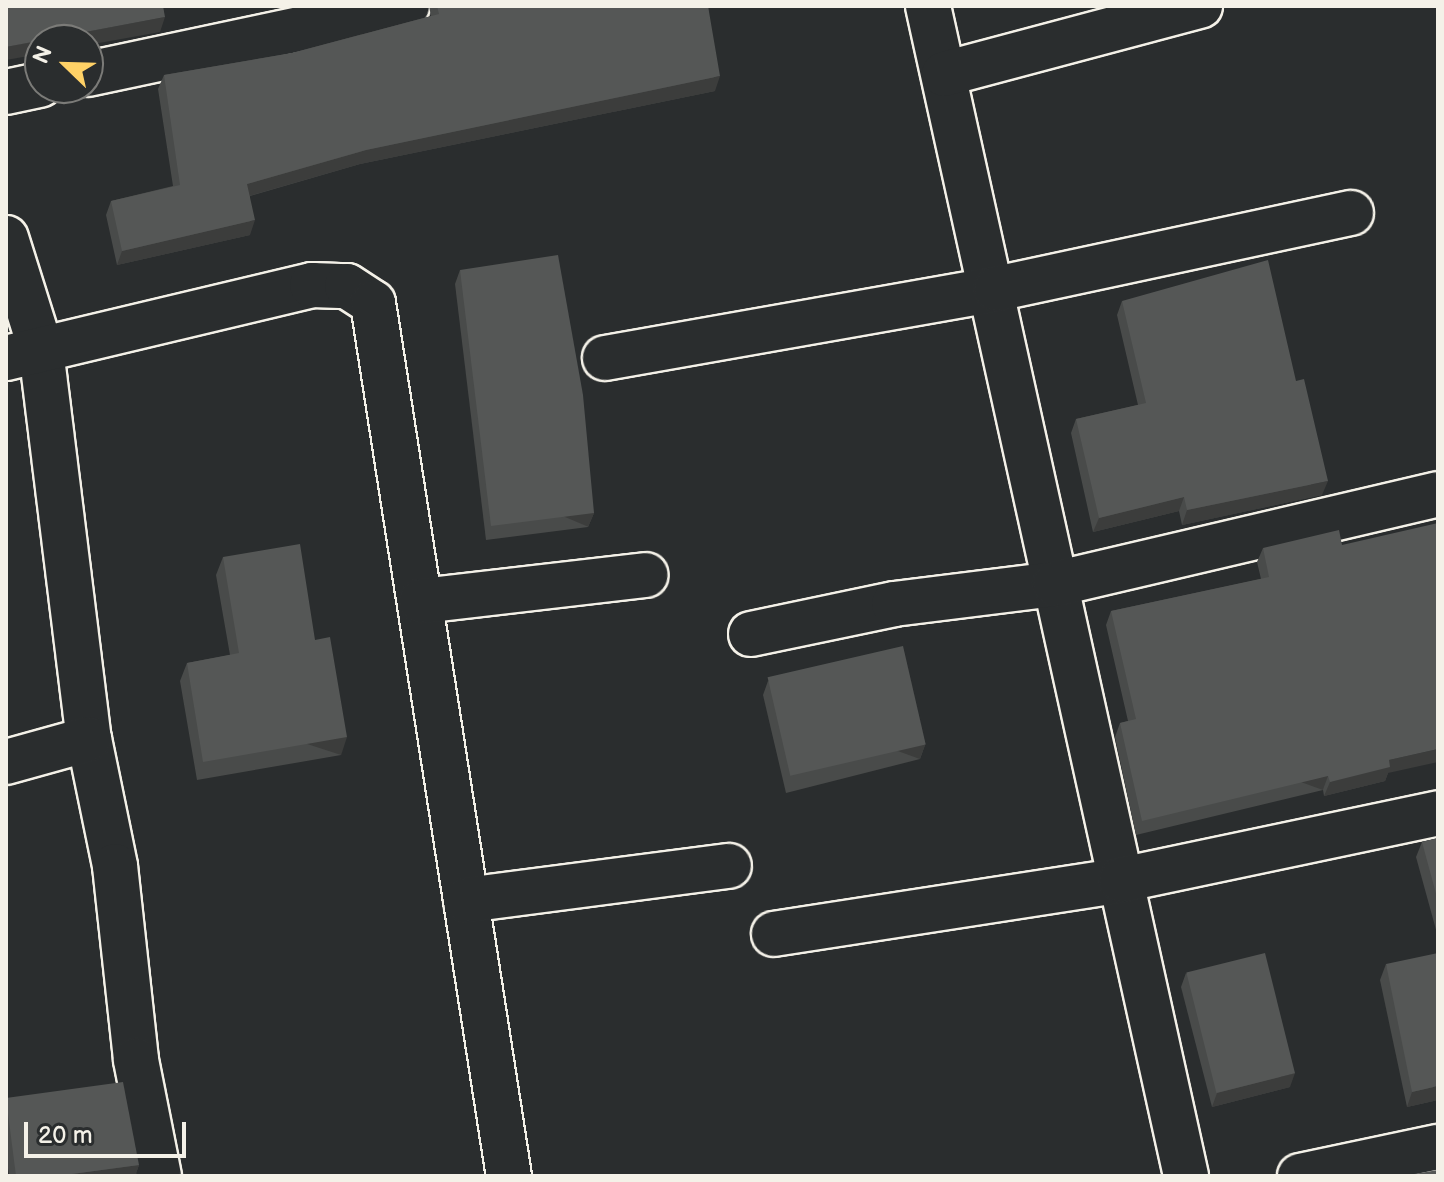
<!DOCTYPE html>
<html>
<head>
<meta charset="utf-8">
<style>
	body { margin:0 }
	#map { position:relative; width:1444px; height:1182px; overflow:hidden; background:#2a2d2e; font-family:"Balsamiq Sans",sans-serif }
	div>[style] { position:absolute }
	[style*='--x'] { left:calc(var(--x)*1px); top:calc(var(--y)*1px); width:calc(var(--w)*1px); rotate:calc(var(--a)*1deg) }
	.roads { filter:drop-shadow(2px 0 #f4f1e8) drop-shadow(-2px 0 #f4f1e8) drop-shadow(0 2px #f4f1e8) drop-shadow(0 -2px #f4f1e8) }
	.minor>* { height:44px; margin:-22px; padding:0 22px; transform-origin:22px; border-radius:22px; background:#2a2d2e }
	.wall>* { inset:0; background:#494b4a }
	.shaded-wall>* { inset:0; background:#3c3d3c; transform-origin:0 0 }
	.building>* { inset:0; background:#555756; transform-origin:0 0 }
	span { translate:-50% -50%; white-space:nowrap; text-align:center; line-height:1.15; -webkit-text-stroke:6px #2a2d2e; paint-order:stroke }
	.frame { position:absolute; inset:0; border:8px solid #f4f1e8; pointer-events:none }
	.north { position:absolute; left:24px; top:24px; width:80px; height:80px; box-sizing:border-box; background:#2a2d2e; border:2px solid #7b7b78; border-radius:50%; rotate:293deg; font-size:22px; font-weight:700; line-height:32px; text-align:center; color:#f4f1e8 }
	.north::after { content:''; display:block; margin:auto; width:28px; height:36px; background:#ffd166; clip-path:polygon(50% 0,100% 100%,50% 72%,0 100%) }
	.scale { position:absolute; left:24px; top:1122px; width:162px; height:36px; box-sizing:border-box; border:4px solid #f4f1e8; border-top:0; padding-left:10px; font-size:24px; line-height:28px; white-space:nowrap; color:#f4f1e8; -webkit-text-stroke:6px #2a2d2e; paint-order:stroke }
</style>
</head>
<body>
<div id="map">
	<div class="roads">
		<div class="minor">
			<i style="--x:928;--y:6;--w:1198;--a:77.56"></i>
			<i style="--x:88;--y:74;--w:326;--a:-12"></i>
			<i style="--x:944;--y:74;--w:265;--a:-14.9"></i>
			<i style="--x:6;--y:92;--w:35;--a:-12"></i>
			<i style="--x:6;--y:238;--w:117;--a:72.6"></i>
			<i style="--x:41;--y:350;--w:392;--a:83"></i>
			<i style="--x:89;--y:739;--w:130;--a:78.4"></i>
			<i style="--x:115;--y:866;--w:195;--a:83.8"></i>
			<i style="--x:136;--y:1060;--w:118;--a:78.8"></i>
			<i style="--x:6;--y:358;--w:315;--a:-13.4"></i>
			<i style="--x:312;--y:285;--w:35;--a:2"></i>
			<i style="--x:347;--y:286;--w:31;--a:33"></i>
			<i style="--x:373;--y:303;--w:884;--a:81.15"></i>
			<i style="--x:605;--y:358;--w:397;--a:-10"></i>
			<i style="--x:996;--y:289;--w:363;--a:-12.1"></i>
			<i style="--x:421;--y:601;--w:226;--a:-6.6"></i>
			<i style="--x:751;--y:634;--w:146;--a:-11.8"></i>
			<i style="--x:894;--y:604;--w:162;--a:-7.1"></i>
			<i style="--x:1055;--y:584;--w:393;--a:-13.2"></i>
			<i style="--x:6;--y:762;--w:86;--a:-15.5"></i>
			<i style="--x:466;--y:900;--w:265;--a:-7.4"></i>
			<i style="--x:774;--y:934;--w:351;--a:-8.8"></i>
			<i style="--x:1121;--y:880;--w:324;--a:-11.9"></i>
			<i style="--x:1300;--y:1176;--w:141;--a:-11.9"></i>
		</div>
	</div>
	<div class="wall">
		<i style="clip-path:polygon(429px 6px,708px 6px,715px 91px,360px 164px,250px 196px,250px 235px,117px 265px,106px 215px,111px 201px,173px 186px,158px 89px,164px 75px,292px 53px,431px 16px)"></i>
		<i style="clip-path:polygon(460px 270px,594px 513px,588px 527px,486px 540px,455px 284px)"></i>
		<i style="clip-path:polygon(1122px 301px,1322px 495px,1182px 525px,1179px 511px,1093px 532px,1071px 433px,1076px 419px,1138px 405px,1117px 315px)"></i>
		<i style="clip-path:polygon(1263px 548px,1388px 773px,1385px 781px,1324px 796px,1323px 790px,1136px 835px,1115px 737px,1120px 723px,1128px 721px,1106px 625px,1111px 611px,1261px 579px,1257px 562px)"></i>
		<i style="clip-path:polygon(223px 557px,315px 640px,341px 755px,197px 780px,180px 681px,187px 663px,230px 655px,216px 575px)"></i>
		<i style="clip-path:polygon(768px 681px,925px 745px,920px 759px,786px 793px,763px 695px)"></i>
		<i style="clip-path:polygon(1438px 838px,1438px 937px,1416px 857px,1422px 842px)"></i>
		<i style="clip-path:polygon(1386px 964px,1438px 1100px,1407px 1107px,1380px 980px)"></i>
		<i style="clip-path:polygon(1186px 973px,1290px 1087px,1212px 1107px,1181px 987px)"></i>
		<i style="clip-path:polygon(6px 1098px,139px 1165px,135px 1176px,9px 1176px,6px 1153px)"></i>
	</div>
	<div class="shaded-wall">
		<i style="clip-path:polygon(165px 17px,160px 32px,88px 45px,88px 40px,42px 40px)"></i>
		<i style="clip-path:polygon(40px 40px,40px 54px,6px 60px,6px 47px)"></i>
		<i style="clip-path:polygon(720px 76px,715px 91px,360px 164px,242px 198px,247px 184px,366px 150px)"></i>
		<i style="clip-path:polygon(255px 220px,250px 235px,117px 265px,122px 251px)"></i>
		<i style="clip-path:polygon(1328px 481px,1322px 495px,1182px 525px,1187px 510px)"></i>
		<i style="clip-path:polygon(1184px 497px,1179px 511px,1093px 532px,1099px 518px)"></i>
		<i style="left:594px;top:513px;width:15px;height:104px;rotate:113deg"></i>
		<i style="left:347px;top:737px;width:19px;height:146px;rotate:108deg"></i>
		<i style="left:925px;top:745px;width:15px;height:138px;rotate:110deg"></i>
		<i style="clip-path:polygon(1438px 749px,1438px 762px,1388px 773px,1385px 781px,1324px 796px,1330px 782px,1389px 760px)"></i>
		<i style="left:1328px;top:776px;width:15px;height:191px;rotate:110deg"></i>
		<i style="clip-path:polygon(1295px 1073px,1290px 1087px,1212px 1107px,1217px 1093px)"></i>
		<i style="clip-path:polygon(1438px 1086px,1438px 1100px,1407px 1107px,1412px 1092px)"></i>
		<i style="clip-path:polygon(139px 1165px,135px 1176px,57px 1176px)"></i>
	</div>
	<div class="building">
		<i style="clip-path:polygon(6px 6px,163px 6px,165px 17px,6px 47px)"></i>
		<i style="clip-path:polygon(437px 6px,708px 6px,720px 76px,366px 150px,247px 184px,255px 220px,122px 251px,111px 201px,180px 185px,164px 75px,292px 53px,439px 14px)"></i>
		<i style="clip-path:polygon(558px 255px,583px 395px,594px 513px,491px 526px,460px 270px)"></i>
		<i style="clip-path:polygon(1268px 260px,1296px 381px,1304px 379px,1328px 481px,1187px 510px,1184px 497px,1099px 518px,1076px 419px,1146px 403px,1122px 301px)"></i>
		<i style="clip-path:polygon(1438px 523px,1438px 749px,1389px 760px,1390px 767px,1330px 782px,1328px 776px,1142px 821px,1120px 723px,1136px 719px,1111px 611px,1269px 577px,1263px 548px,1339px 530px,1342px 545px)"></i>
		<i style="clip-path:polygon(300px 544px,315px 640px,330px 637px,347px 737px,203px 762px,187px 663px,239px 653px,223px 557px)"></i>
		<i style="left:903px;top:646px;width:101px;height:139px;rotate:77deg"></i>
		<i style="clip-path:polygon(1438px 838px,1438px 901px,1422px 842px)"></i>
		<i style="left:1265px;top:953px;width:124px;height:81px;rotate:76deg"></i>
		<i style="clip-path:polygon(1438px 953px,1438px 1086px,1412px 1092px,1386px 964px)"></i>
		<i style="clip-path:polygon(123px 1082px,139px 1165px,57px 1176px,16px 1176px,6px 1098px)"></i>
		<i style="clip-path:polygon(1438px 1170px,1438px 1176px,1402px 1176px)"></i>
	</div>
	<div class="frame"></div>
	<div class="north">N</div>
	<div class="scale">20 m</div>
</div>
</body>
</html>
